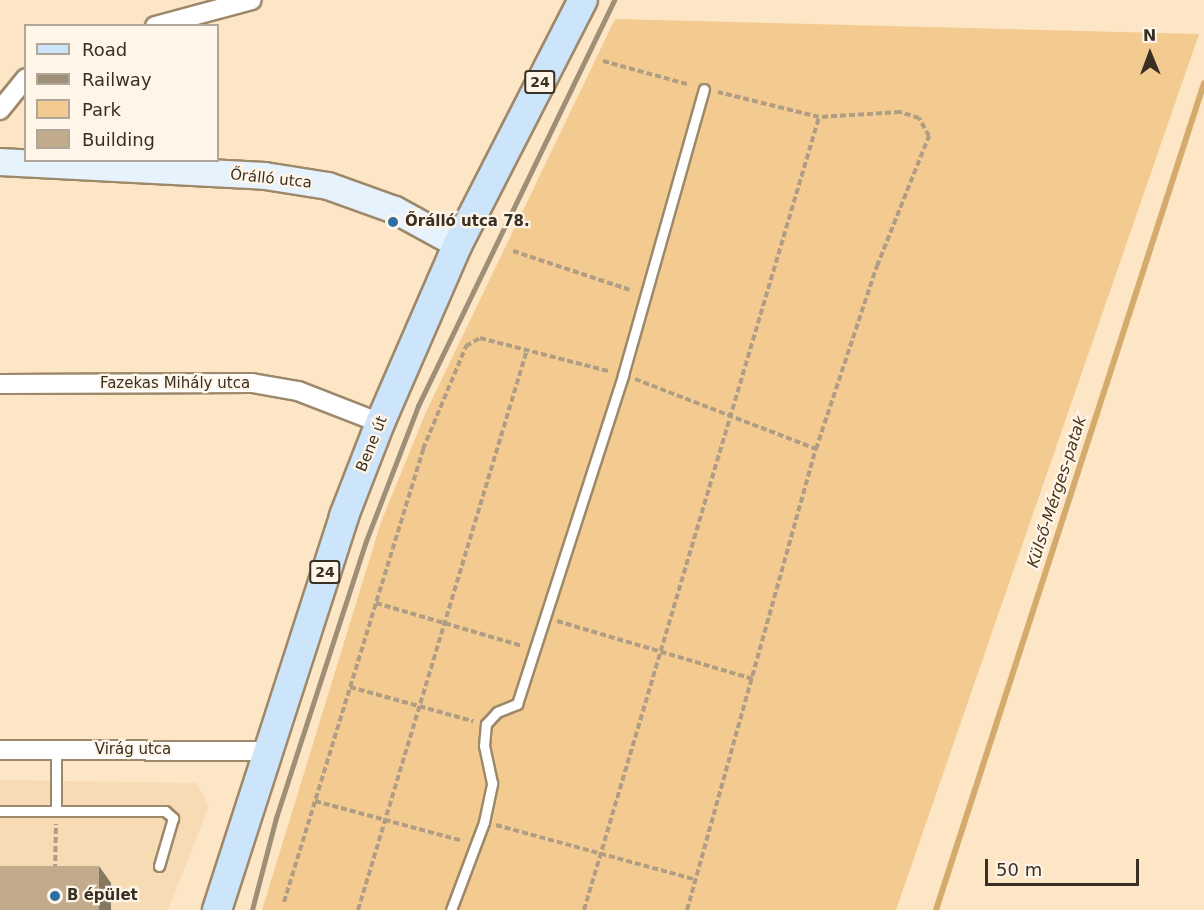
<!DOCTYPE html>
<html>
<head>
<meta charset="utf-8">
<style>
	body { margin:0 }
	#map { position:relative; width:1204px; height:910px; overflow:hidden; background:#fde6c5; font-family:"DejaVu Sans",sans-serif }
	div>[style] { position:absolute }
	[style*='--x'] { left:calc(var(--x)*1px); top:calc(var(--y)*1px); width:calc(var(--w)*1px); rotate:calc(var(--a)*1deg) }
	.built>* { inset:0; background:#f7dbb4 }
	.green>* { inset:0; background:#f3cb91 }
	.stream>* { height:6px; margin:-3px; padding:0 3px; transform-origin:3px; border-radius:3px; background:#d5ab6d }
	.path>* { height:4px; margin-top:-2px; transform-origin:0; background:repeating-linear-gradient(90deg,#af9d84 0 6px,transparent 0 9px) }
	.roads { filter:drop-shadow(2px 0 #9d886a) drop-shadow(-2px 0 #9d886a) drop-shadow(0 2px #9d886a) drop-shadow(0 -2px #9d886a) }
	.lane>* { height:9px; margin:-4.5px; padding:0 4.5px; transform-origin:4.5px; border-radius:4.5px; background:#fff }
	.street>* { height:18px; margin:-9px; padding:0 9px; transform-origin:9px; border-radius:9px; background:#fff }
	.secondary>* { height:26px; margin:-13px; padding:0 13px; transform-origin:13px; border-radius:13px; background:#e6f2fc }
	.primary>* { height:28px; margin:-14px; padding:0 14px; transform-origin:14px; border-radius:14px; background:#cde5fa }
	.rail>* { height:4.5px; margin:-2.25px; padding:0 2.25px; transform-origin:2.25px; border-radius:2.25px; background:#9f8f77 }
	.shaded-wall>* { inset:0; background:#877862 }
	.building>* { inset:0; background:#c1ab8c; transform-origin:0 0 }
	.dots>* { width:16px; height:16px; translate:-50% -50%; box-sizing:border-box; border:3px solid #fff5e8; border-radius:50% }
	span { translate:-50% -50%; white-space:nowrap; text-align:center; line-height:1.15; -webkit-text-stroke:4.5px #fff5e8; paint-order:stroke }
	.shield-label span { padding:2px 4px; background:#fff5e8; border:2px solid; border-radius:4px; -webkit-text-stroke-width:0 }
	.shield-label { font-size:14px; color:#393023; font-weight:700 }
	.street-label { font-size:15px; color:#393023 }
	.poi-label { font-size:15px; color:#393023; font-weight:700 }
	.left { translate:0 -50%; text-align:left }
	.water-label { font-size:16px; color:#473419; font-style:italic }
	.legend { position:absolute; left:24px; top:24px; width:195px; height:138px; box-sizing:border-box; background:#fff5e8; border:2px solid #b0a699; margin:0; padding:8px 10px; list-style:none; font-size:18px; color:#393023 }
	.legend li { display:flex; align-items:center; gap:12px; height:30px }
	.legend b { width:30px; border:2px solid #b0a699 }
	.north { position:absolute; left:1120px; top:24px; width:60px; height:60px; -webkit-text-stroke:4px #fff5e8; paint-order:stroke; rotate:359deg; font-size:16px; font-weight:700; line-height:24px; text-align:center; color:#393023 }
	.north::after { content:''; display:block; margin:auto; width:21px; height:27px; background:#393023; clip-path:polygon(50% 0,100% 100%,50% 72%,0 100%) }
	.scale { position:absolute; left:985px; top:859px; width:154px; height:27px; box-sizing:border-box; border:3px solid #393023; border-top:0; padding-left:8px; font-size:18px; line-height:21px; white-space:nowrap; color:#393023; -webkit-text-stroke:4px #fff5e8; paint-order:stroke }
</style>
</head>
<body>
<div id="map">
	<div class="built">
		<i style="clip-path:polygon(0 780px,196px 783px,209px 806px,168px 910px,0 910px)"></i>
	</div>
	<div class="green">
		<i style="clip-path:polygon(615px 19px,1199px 34px,896px 910px,262px 910px,381px 522px,426px 412px)"></i>
	</div>
	<div class="stream">
		<i style="--x:936;--y:910;--w:869;--a:-72.04"></i>
	</div>
	<div class="path">
		<i style="--x:603;--y:61;--w:90;--a:15.4"></i>
		<i style="--x:513;--y:251;--w:126;--a:18.4"></i>
		<i style="--x:635;--y:379;--w:194;--a:21.1"></i>
		<i style="--x:376;--y:603;--w:152;--a:16.4"></i>
		<i style="--x:557;--y:621;--w:204;--a:16.5"></i>
		<i style="--x:350;--y:687;--w:128;--a:15.5"></i>
		<i style="--x:315;--y:801;--w:153;--a:15.1"></i>
		<i style="--x:496;--y:825;--w:204;--a:15.3"></i>
		<i style="--x:55;--y:870;--w:46;--a:-88.8"></i>
		<i style="--x:284;--y:902;--w:474;--a:-72.9"></i>
		<i style="--x:423;--y:449;--w:112;--a:-67.3"></i>
		<i style="--x:466;--y:346;--w:16;--a:-30"></i>
		<i style="--x:480;--y:338;--w:135;--a:14.5"></i>
		<i style="--x:358;--y:910;--w:585;--a:-73.21"></i>
		<i style="--x:584;--y:910;--w:827;--a:-73.49"></i>
		<i style="--x:687;--y:910;--w:479;--a:-74.4"></i>
		<i style="--x:816;--y:449;--w:193;--a:-71.6"></i>
		<i style="--x:877;--y:266;--w:140;--a:-68.2"></i>
		<i style="--x:929;--y:136;--w:21;--a:-119"></i>
		<i style="--x:919;--y:118;--w:20;--a:-162"></i>
		<i style="--x:900;--y:112;--w:81;--a:176.5"></i>
		<i style="--x:819;--y:117;--w:104;--a:-166.1"></i>
	</div>
	<div class="roads">
		<div class="lane">
			<i style="--x:0;--y:811;--w:165;--a:0"></i>
			<i style="--x:165;--y:811;--w:11;--a:41"></i>
			<i style="--x:173;--y:818;--w:50;--a:106.3"></i>
			<i style="--x:56;--y:811;--w:61;--a:-90"></i>
			<i style="--x:451;--y:910;--w:94;--a:-69.4"></i>
			<i style="--x:484;--y:822;--w:40;--a:-78"></i>
			<i style="--x:492;--y:783;--w:38;--a:-102"></i>
			<i style="--x:484;--y:746;--w:22;--a:-85"></i>
			<i style="--x:486;--y:724;--w:16;--a:-47"></i>
			<i style="--x:497;--y:712;--w:22;--a:-22"></i>
			<i style="--x:517;--y:704;--w:346;--a:-72.1"></i>
			<i style="--x:623;--y:375;--w:297;--a:-74.2"></i>
		</div>
		<div class="street">
			<i style="--x:155;--y:26;--w:100;--a:-15"></i>
			<i style="--x:0;--y:110;--w:41;--a:-50.9"></i>
			<i style="--x:0;--y:384;--w:252;--a:-0.2"></i>
			<i style="--x:252;--y:383;--w:47;--a:9.9"></i>
			<i style="--x:298;--y:391;--w:88;--a:21.3"></i>
			<i style="--x:0;--y:750;--w:267;--a:0.2"></i>
		</div>
		<div class="secondary">
			<i style="--x:0;--y:162;--w:265;--a:3"></i>
			<i style="--x:265;--y:176;--w:64;--a:9"></i>
			<i style="--x:328;--y:186;--w:71;--a:19.7"></i>
			<i style="--x:395;--y:210;--w:58;--a:28.8"></i>
		</div>
		<div class="primary">
			<i style="--x:217;--y:910;--w:414;--a:-72.1"></i>
			<i style="--x:344;--y:516;--w:100;--a:-68.8"></i>
			<i style="--x:380;--y:423;--w:195;--a:-66.5"></i>
			<i style="--x:458;--y:244;--w:274;--a:-62.9"></i>
		</div>
	</div>
	<div class="rail">
		<i style="--x:252;--y:910;--w:95;--a:-75.4"></i>
		<i style="--x:276;--y:818;--w:291;--a:-72"></i>
		<i style="--x:366;--y:541;--w:145;--a:-68.9"></i>
		<i style="--x:418;--y:406;--w:451;--a:-64.2"></i>
	</div>
	<div class="shaded-wall">
		<i style="clip-path:polygon(99px 866px,111px 883px,111px 910px,99px 910px)"></i>
	</div>
	<div class="building">
		<i style="left:0;top:866px;width:99px;height:44px"></i>
	</div>
	<div class="dots">
		<i style="left:393px;top:222px;background:#2d6fa5"></i>
		<i style="left:55px;top:896px;background:#2d6fa5"></i>
	</div>
	<div class="shield-label">
		<span style="left:540px;top:82px">24</span>
		<span style="left:325px;top:572px">24</span>
	</div>
	<div class="street-label">
		<span style="left:271px;top:179px;rotate:6deg">Őrálló utca</span>
		<span style="left:175px;top:384px">Fazekas Mihály utca</span>
		<span style="left:372px;top:444px;rotate:-68deg">Bene út</span>
		<span style="left:133px;top:750px">Virág utca</span>
	</div>
	<div class="poi-label">
		<span class="left" style="left:405px;top:222px">Őrálló utca 78.</span>
		<span class="left" style="left:67px;top:896px">B épület</span>
	</div>
	<div class="water-label">
		<span style="left:1057px;top:492px;rotate:-72deg">Külső-Mérges-patak</span>
	</div>
	<ul class="legend">
	<li><b style="height:8px;background:#cde5fa"></b>Road</li>
	<li><b style="height:8px;background:#9f8f77"></b>Railway</li>
	<li><b style="height:16px;background:#f3cb91"></b>Park</li>
	<li><b style="height:16px;background:#c1ab8c"></b>Building</li>
	</ul>
	<div class="north">N</div>
	<div class="scale">50 m</div>
</div>
</body>
</html>
